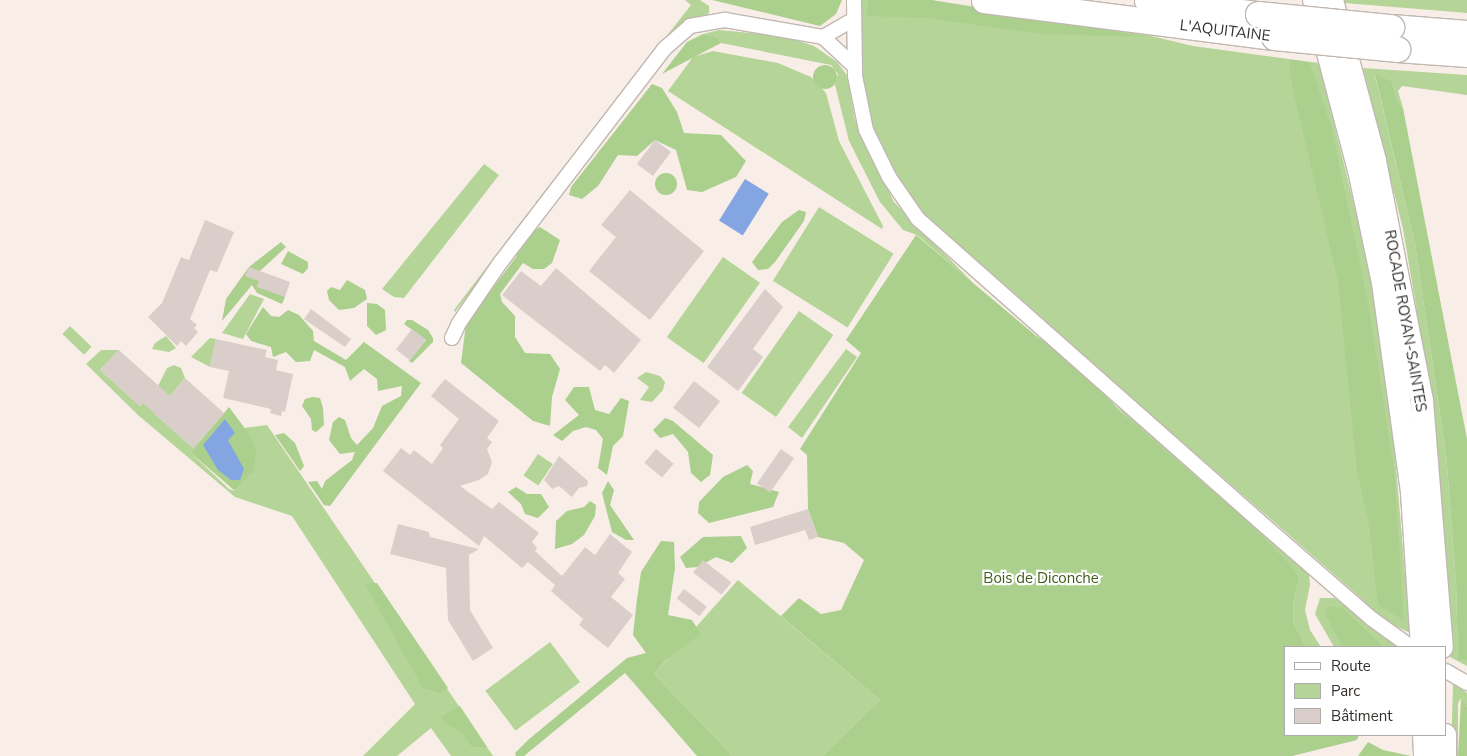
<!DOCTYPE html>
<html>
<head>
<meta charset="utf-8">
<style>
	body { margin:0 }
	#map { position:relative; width:1467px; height:756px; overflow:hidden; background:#f8eee7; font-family:"Nunito Sans",sans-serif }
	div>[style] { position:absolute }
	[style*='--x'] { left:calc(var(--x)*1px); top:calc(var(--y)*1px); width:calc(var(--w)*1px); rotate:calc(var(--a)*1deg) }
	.green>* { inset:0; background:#b4d498; transform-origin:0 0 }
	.forest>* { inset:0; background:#abcf8c }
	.round { border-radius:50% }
	.water>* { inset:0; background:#83a5e2; transform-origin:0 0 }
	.building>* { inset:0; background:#dacecb; transform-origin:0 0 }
	.roads { filter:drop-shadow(1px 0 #c1b8b1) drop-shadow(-1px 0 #c1b8b1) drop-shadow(0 1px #c1b8b1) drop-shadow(0 -1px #c1b8b1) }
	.minor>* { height:14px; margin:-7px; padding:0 7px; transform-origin:7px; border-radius:7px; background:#fff }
	.trunk>* { height:22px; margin:-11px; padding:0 11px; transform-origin:11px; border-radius:11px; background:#fff }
	.motorway>* { height:25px; margin:-12.5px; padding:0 12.5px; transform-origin:12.5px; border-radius:12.5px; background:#fff }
	.bridges { filter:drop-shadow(1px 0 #c1b8b1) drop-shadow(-1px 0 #c1b8b1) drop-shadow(0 1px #c1b8b1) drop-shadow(0 -1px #c1b8b1) }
	.motorway-bridge>* { height:25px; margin:-12.5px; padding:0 12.5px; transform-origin:12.5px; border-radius:12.5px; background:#fff }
	span { translate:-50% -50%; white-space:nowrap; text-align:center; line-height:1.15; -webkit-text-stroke:4.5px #fff; paint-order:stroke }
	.street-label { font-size:15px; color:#34302d }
	.park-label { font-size:15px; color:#3c5c18 }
	.legend { position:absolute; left:1284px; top:646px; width:162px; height:90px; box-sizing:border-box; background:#fff; border:1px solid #aeacab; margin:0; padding:6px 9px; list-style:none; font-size:15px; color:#34302d }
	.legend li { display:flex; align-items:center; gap:10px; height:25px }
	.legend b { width:25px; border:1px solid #aeacab }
</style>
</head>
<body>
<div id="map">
	<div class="green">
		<i style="clip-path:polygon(685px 0,700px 0,709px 6px,709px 13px,680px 31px,541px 205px,536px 202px,691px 5px)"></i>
		<i style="clip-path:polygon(859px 0,931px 0,1122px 29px,1193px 46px,1319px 63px,1370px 269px,1393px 431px,1410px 633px,1381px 619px,1361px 598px,914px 208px,872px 134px,859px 80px)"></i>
		<i style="clip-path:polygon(1344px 0,1467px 0,1467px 13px,1345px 3px)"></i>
		<i style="clip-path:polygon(719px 30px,784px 36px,814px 46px,837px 62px,847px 75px,855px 120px,894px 202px,974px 284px,917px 235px,903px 230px,880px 202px,849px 141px,835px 85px,838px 74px,831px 65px,721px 43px,717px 37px,703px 34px)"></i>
		<i style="clip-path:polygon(713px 51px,778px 63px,811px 77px,826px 93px,839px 141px,883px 226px,882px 229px,668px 91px,693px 57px)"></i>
		<i style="clip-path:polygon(1363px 68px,1467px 75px,1467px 95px,1402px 86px,1398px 91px,1403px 108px,1398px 103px,1392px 81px,1375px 76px,1415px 244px,1446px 454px,1456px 581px,1458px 661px,1467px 660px,1467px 666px,1450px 657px,1438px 461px,1427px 371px,1403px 229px)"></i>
		<i style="clip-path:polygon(484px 164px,499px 175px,404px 298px,394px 297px,382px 289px)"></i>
		<i style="left:819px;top:207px;width:88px;height:87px;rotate:32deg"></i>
		<i style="clip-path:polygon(527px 214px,529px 218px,455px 312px,454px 310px)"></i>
		<i style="left:723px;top:257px;width:45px;height:98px;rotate:35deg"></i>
		<i style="clip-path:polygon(250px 294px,264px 299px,243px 339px,222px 333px)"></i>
		<i style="left:799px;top:311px;width:42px;height:100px;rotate:35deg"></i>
		<i style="left:70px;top:326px;width:30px;height:11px;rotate:44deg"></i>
		<i style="clip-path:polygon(166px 336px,176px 348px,169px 352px,152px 349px,155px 343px)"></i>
		<i style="clip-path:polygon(210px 338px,216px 339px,210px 367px,191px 357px)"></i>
		<i style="clip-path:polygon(846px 349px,857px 357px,802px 438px,788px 427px)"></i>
		<i style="clip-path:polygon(101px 350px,119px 350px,100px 370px,140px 406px,158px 386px,167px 368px,174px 365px,181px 368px,185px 378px,155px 414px,193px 448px,224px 413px,191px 453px,229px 489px,235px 491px,253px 473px,249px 434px,244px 428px,267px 425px,493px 756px,451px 756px,431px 728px,397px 756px,363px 756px,415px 704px,292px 516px,235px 497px,138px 415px,86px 364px)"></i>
		<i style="clip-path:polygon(646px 372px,660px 376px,665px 382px,663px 390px,652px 402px,640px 400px,649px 387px,637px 378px)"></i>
		<i style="clip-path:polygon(1112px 399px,1309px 573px,1310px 585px,1305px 610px,1310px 630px,1321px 647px,1306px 647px,1293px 621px,1294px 598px,1299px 579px,1123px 414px)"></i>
		<i style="left:538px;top:454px;width:18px;height:26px;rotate:34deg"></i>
		<i style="clip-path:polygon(738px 580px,880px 700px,822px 756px,733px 756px,654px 674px)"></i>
		<i style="clip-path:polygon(1320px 598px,1334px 598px,1343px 603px,1396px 647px,1334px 647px,1315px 614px)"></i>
		<i style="left:550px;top:642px;width:50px;height:81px;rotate:53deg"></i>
		<i style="clip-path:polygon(1453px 684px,1467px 693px,1467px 707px,1460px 699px,1458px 704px,1458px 756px,1451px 756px)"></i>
	</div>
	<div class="forest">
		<i style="clip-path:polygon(712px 0,842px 0,836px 14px,820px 26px)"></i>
		<i style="clip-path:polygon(868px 0,931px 0,1146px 37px,1042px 34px,927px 18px,867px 16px)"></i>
		<i style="clip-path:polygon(703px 34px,717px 37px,721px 43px,662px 74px,687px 42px)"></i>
		<i style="clip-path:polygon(1291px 60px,1310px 63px,1331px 126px,1368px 303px,1394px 469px,1404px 620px,1378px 605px,1369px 524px,1357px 472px,1338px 281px,1289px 72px)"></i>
		<i class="round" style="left:813px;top:65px;width:24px;height:24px"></i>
		<i style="clip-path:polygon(1375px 75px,1392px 81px,1398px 103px,1403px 108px,1467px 439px,1467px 660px,1458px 661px,1456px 581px,1446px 454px,1415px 244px)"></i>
		<i style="clip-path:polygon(652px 84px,662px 88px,677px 112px,684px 133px,721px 135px,746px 161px,736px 177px,702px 192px,687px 190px,676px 150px,655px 140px,637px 156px,618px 155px,598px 186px,582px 199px,569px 195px,571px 187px)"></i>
		<i class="round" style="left:655px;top:173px;width:22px;height:22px"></i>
		<i style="clip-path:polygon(799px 210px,806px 212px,804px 221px,775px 262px,768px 269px,758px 270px,752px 262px,782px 222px)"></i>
		<i style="clip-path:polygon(540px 227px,560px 240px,552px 263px,544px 269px,533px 269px,523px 263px,500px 294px,502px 302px,515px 316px,515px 337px,525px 353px,550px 354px,560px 369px,552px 397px,550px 426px,533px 421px,461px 363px,466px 324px,516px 257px,523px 237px)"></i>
		<i style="clip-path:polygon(916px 235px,1035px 335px,1078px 365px,1123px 414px,1247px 521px,1291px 566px,1299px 579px,1294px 598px,1293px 621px,1306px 647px,1286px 647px,1286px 735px,1359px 735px,1357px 740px,1292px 756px,822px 756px,880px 700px,781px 616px,799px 598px,821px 614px,841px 610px,864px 560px,844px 543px,818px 537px,808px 509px,807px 455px,800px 449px,861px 353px,846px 340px)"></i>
		<i style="clip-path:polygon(281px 242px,286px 247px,260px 271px,259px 281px,285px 297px,282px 304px,257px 293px,252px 285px,222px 321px,226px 299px,249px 267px)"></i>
		<i style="clip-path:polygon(288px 251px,308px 262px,308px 268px,303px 274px,281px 264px)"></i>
		<i style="clip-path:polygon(347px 280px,365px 290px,367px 299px,354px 308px,339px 310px,329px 300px,327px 291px,331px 287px,340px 290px)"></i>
		<i style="clip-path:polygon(367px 303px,377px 304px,385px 310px,386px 330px,376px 335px,367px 326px)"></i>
		<i style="clip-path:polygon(263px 307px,271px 316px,279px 317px,288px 310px,299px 315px,313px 331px,314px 341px,346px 360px,364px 342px,421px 383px,330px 506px,324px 505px,308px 482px,317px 481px,322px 489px,325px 481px,352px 460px,355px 452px,340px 454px,329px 440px,333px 422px,339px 417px,345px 420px,351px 438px,357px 445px,373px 428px,382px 406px,401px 396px,402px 386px,378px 391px,377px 379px,364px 369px,350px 381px,345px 367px,314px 350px,310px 361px,296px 362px,286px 352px,273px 357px,271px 347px,251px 341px,246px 334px)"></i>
		<i style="clip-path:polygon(407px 320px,412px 320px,428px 330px,433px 338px,433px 342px,412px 363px,409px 361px,426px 340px,404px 324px)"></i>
		<i style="clip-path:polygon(574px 387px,589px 387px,595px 410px,609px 414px,621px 398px,629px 401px,623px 436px,613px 446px,607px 475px,598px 468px,603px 439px,596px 430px,586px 427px,573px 431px,562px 441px,553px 435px,579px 415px,565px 400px)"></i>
		<i style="clip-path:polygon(312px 397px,320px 398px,323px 408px,324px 425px,316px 432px,312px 430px,311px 419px,302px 406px,305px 399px)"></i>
		<i style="clip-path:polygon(229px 407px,249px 434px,256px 451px,253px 473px,235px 491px,191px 453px)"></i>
		<i style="clip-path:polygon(665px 418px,673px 421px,713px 455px,710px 475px,701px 482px,691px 473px,688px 452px,673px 434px,660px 438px,653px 430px)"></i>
		<i style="clip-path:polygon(284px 433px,295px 443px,304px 466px,300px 471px,275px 435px)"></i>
		<i style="clip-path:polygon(747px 465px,753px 471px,750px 484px,779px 492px,773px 507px,709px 523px,698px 513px,699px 502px,723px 477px)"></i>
		<i style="clip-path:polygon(608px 481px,614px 490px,610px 505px,634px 540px,626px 540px,612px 532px,602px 493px)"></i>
		<i style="clip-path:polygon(516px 487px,527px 494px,541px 494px,549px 507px,538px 518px,525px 514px,521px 504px,508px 492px)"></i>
		<i style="clip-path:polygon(590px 501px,596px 505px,595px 516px,584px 535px,572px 544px,555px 549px,556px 521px,567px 511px,584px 507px)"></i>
		<i style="clip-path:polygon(741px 536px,747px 548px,732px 563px,716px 557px,698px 567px,686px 568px,680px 557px,703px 537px)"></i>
		<i style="clip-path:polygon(661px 541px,674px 542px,675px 568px,668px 615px,692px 620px,701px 634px,667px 659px,654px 674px,733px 756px,697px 756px,625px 673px,524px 756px,516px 756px,515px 753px,528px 740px,627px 658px,646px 653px,633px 635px,637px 599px,641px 572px)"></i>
		<i style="clip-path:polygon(377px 583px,448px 688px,441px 693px,423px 688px,365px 584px)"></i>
		<i style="clip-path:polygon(1327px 606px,1342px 608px,1384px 647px,1343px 647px,1325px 614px)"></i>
		<i style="clip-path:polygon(1461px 699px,1467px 707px,1467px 756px,1458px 756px)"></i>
		<i style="clip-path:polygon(460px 706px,487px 747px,472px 747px,461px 731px,446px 724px,441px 717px)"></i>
		<i style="clip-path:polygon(1368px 742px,1383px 750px,1411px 756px,1358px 756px)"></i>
	</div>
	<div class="water">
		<i style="left:745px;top:179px;width:28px;height:49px;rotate:32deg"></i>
		<i style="clip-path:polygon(225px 419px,235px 433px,228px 440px,244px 469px,240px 480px,231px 480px,218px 470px,203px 445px)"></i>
	</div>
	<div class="building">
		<i style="left:655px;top:140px;width:20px;height:30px;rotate:37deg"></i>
		<i style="clip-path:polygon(630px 190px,704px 251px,650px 320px,589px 271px,616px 237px,601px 225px)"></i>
		<i style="clip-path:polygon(205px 220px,234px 232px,217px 272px,210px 270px,190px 319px,197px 325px,194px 328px,198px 332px,186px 346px,181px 341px,177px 346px,148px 317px,162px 303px,181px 257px,189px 260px)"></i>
		<i style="clip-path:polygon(249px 267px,290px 282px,285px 297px,257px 287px,259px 281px,245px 276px)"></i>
		<i style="clip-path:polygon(556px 268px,641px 340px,614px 373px,605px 365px,600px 371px,502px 295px,521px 271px,541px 286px)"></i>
		<i style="clip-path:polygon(765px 289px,783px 307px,753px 349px,763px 357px,738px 391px,707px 367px)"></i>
		<i style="clip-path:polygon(311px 309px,351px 339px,345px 347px,304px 319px)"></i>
		<i style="left:412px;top:329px;width:18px;height:26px;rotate:38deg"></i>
		<i style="clip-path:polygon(216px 339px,267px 350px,265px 357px,278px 360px,276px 370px,293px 374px,285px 412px,282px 411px,281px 416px,270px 413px,271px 409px,223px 398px,229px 371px,210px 367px)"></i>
		<i style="clip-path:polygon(119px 350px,170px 396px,185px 378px,224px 413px,193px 448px,143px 403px,140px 406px,100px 370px)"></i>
		<i style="clip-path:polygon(445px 379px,499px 421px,487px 438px,492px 442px,487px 449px,492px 462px,488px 474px,479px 480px,460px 486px,492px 509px,499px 502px,539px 533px,532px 542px,537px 548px,535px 551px,562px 576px,585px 547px,595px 555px,610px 534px,632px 552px,618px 573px,625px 579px,611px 597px,633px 615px,608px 648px,579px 625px,583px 619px,551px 591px,555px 585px,528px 562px,522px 568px,484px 536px,479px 546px,383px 471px,401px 448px,410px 455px,414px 450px,432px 464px,443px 448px,440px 445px,459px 419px,431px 396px)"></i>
		<i style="left:694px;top:381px;width:33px;height:34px;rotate:38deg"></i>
		<i style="left:656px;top:449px;width:23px;height:18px;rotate:40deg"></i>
		<i style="left:781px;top:449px;width:16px;height:42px;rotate:35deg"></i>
		<i style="clip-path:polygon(559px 456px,588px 481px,587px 486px,579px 488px,572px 497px,559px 486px,552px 489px,544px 480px)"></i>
		<i style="clip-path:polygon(808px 509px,818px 537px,809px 540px,805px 530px,755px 545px,750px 527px)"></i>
		<i style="clip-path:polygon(398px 524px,429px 532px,430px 537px,479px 549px,469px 555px,470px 610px,493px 648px,473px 661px,448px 620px,446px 568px,390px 554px)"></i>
		<i style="left:703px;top:560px;width:36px;height:16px;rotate:38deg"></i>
		<i style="left:684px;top:589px;width:29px;height:12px;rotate:38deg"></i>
	</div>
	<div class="roads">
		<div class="minor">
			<i style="--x:854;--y:0;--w:76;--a:89.2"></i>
			<i style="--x:855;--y:76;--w:55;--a:78.5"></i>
			<i style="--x:866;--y:130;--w:52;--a:63.9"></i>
			<i style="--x:889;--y:177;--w:51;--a:55.4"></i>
			<i style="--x:918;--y:219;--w:454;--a:41.5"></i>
			<i style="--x:1258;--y:520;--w:151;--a:41"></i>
			<i style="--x:1372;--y:619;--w:48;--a:35.7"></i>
			<i style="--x:823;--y:37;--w:34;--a:-30"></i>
			<i style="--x:452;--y:338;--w:17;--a:-65"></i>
			<i style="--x:459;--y:323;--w:73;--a:-55.7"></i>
			<i style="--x:500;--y:263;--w:270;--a:-52.5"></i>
			<i style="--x:664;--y:49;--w:35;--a:-41"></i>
			<i style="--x:690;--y:26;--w:36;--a:-10"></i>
			<i style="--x:725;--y:20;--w:99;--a:9.8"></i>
			<i style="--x:823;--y:37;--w:42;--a:43.1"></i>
			<i style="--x:1446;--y:671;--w:24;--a:30"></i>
		</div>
		<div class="trunk">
			<i style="--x:1314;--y:0;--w:176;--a:75.2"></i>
			<i style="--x:1359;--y:170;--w:116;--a:78"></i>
			<i style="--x:1383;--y:283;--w:212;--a:82.1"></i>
			<i style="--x:1412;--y:493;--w:154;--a:86.3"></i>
			<i style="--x:1332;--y:0;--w:167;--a:75"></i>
			<i style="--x:1375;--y:161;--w:245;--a:78.9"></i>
			<i style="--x:1422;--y:401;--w:247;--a:85.4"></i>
			<i style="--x:1424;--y:735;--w:21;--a:87"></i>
			<i style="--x:1445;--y:756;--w:21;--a:-90"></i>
		</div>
		<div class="motorway">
			<i style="--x:984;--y:0;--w:292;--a:7.3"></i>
			<i style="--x:1147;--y:0;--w:112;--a:7.2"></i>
			<i style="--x:1391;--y:27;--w:76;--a:4.5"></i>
			<i style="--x:1397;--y:49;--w:70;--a:4.1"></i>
		</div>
	</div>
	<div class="bridges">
		<div class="motorway-bridge">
			<i style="--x:1258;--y:14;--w:134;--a:5.6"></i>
			<i style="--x:1274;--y:37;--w:124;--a:5.6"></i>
		</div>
	</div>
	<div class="street-label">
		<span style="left:1225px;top:31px;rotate:7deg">L'AQUITAINE</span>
		<span style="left:1405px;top:321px;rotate:80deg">ROCADE ROYAN-SAINTES</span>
	</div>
	<div class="park-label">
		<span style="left:1041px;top:579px">Bois de Diconche</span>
	</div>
	<ul class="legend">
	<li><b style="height:6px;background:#fff"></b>Route</li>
	<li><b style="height:14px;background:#b4d498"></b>Parc</li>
	<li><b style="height:14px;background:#dacecb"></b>Bâtiment</li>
	</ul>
</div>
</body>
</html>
